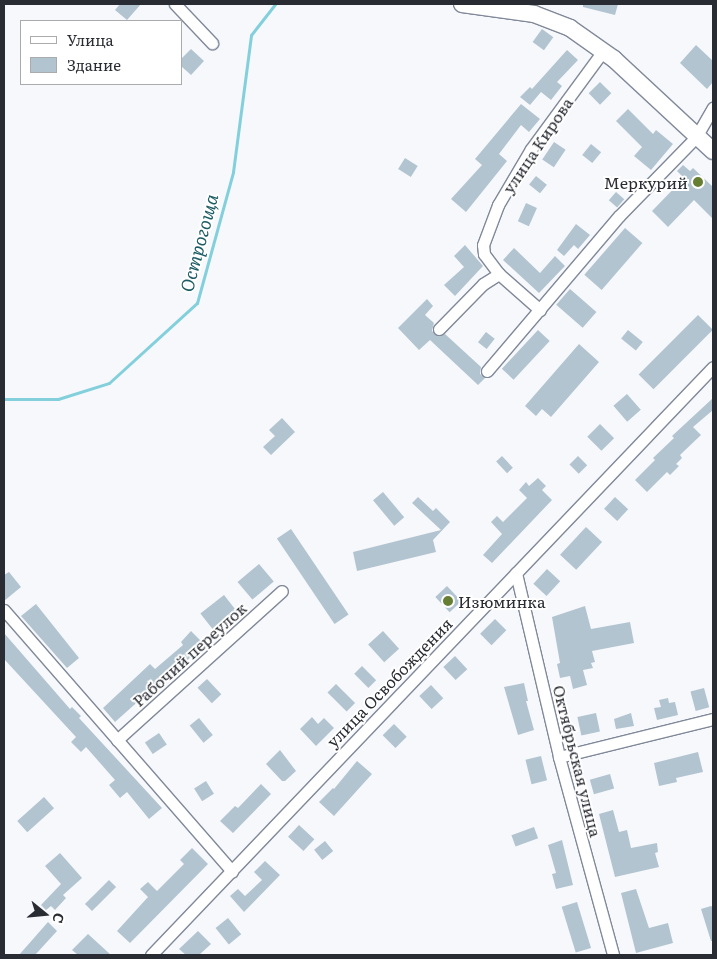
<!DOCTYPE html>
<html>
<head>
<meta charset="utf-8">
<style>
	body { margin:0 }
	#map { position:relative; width:717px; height:959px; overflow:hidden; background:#f6f8fc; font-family:Literata,serif }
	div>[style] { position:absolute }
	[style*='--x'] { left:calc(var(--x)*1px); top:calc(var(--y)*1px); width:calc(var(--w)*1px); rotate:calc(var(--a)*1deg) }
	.stream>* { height:3px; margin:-1.5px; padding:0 1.5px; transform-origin:1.5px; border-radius:1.5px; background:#83d0dc }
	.building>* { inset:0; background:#b2c4d0; transform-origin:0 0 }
	.roads { filter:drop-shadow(1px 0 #818999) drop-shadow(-1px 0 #818999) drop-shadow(0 1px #818999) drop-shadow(0 -1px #818999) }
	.street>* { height:11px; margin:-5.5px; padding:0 5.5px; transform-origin:5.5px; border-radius:5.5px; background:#fff }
	.secondary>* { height:16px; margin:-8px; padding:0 8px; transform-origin:8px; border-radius:8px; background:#fff }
	.dots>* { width:14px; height:14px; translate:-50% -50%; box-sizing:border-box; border:2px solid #fff; border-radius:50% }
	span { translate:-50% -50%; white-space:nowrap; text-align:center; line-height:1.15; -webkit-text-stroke:4px #fff; paint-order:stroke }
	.street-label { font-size:16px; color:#292c33 }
	.poi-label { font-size:16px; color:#292c33 }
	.right { translate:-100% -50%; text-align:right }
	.left { translate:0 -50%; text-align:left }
	.water-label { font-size:18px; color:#1c5c65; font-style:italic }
	.frame { position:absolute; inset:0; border:5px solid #292c33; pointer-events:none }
	.legend { position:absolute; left:20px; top:20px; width:162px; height:65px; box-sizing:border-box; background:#fff; border:1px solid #a9abad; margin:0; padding:6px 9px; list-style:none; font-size:15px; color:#292c33 }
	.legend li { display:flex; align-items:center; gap:10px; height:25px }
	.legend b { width:25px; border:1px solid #a9abad }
	.north { position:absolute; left:20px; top:889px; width:50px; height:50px; -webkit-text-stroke:4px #fff; paint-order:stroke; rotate:107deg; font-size:14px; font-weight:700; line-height:20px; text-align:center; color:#292c33 }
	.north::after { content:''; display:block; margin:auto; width:18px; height:22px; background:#292c33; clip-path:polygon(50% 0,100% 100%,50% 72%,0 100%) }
</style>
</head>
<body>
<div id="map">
	<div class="stream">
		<i style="--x:4;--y:399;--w:54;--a:0"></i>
		<i style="--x:58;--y:399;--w:53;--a:-17.4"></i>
		<i style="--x:109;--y:383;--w:119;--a:-42.3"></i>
		<i style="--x:197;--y:303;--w:136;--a:-74.6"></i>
		<i style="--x:233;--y:172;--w:138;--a:-82.5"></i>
		<i style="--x:251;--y:35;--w:39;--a:-52"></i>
	</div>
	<div class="building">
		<i style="clip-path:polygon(120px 4px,141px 4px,127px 20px,115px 10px)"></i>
		<i style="clip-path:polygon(583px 4px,618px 4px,615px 15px,583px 7px)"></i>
		<i style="left:542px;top:29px;width:14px;height:16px;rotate:36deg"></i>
		<i style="clip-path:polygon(696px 45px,713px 61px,713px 82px,707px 89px,680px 63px)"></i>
		<i style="clip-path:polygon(191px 49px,204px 61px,191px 75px,181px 66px,181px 59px)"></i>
		<i style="clip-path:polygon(567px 50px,578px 60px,557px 82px,562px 86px,551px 100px,541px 92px,530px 105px,520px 97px,530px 87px,532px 89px)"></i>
		<i style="left:600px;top:82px;width:16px;height:16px;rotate:45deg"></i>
		<i style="clip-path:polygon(521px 104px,540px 119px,529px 132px,521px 125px,499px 154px,507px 161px,466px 212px,451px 199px,482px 165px,475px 159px)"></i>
		<i style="clip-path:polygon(628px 109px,653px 134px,656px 130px,673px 144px,651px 170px,634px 156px,642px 147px,616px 121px)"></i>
		<i style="left:554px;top:142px;width:14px;height:21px;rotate:34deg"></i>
		<i style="left:591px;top:144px;width:13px;height:14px;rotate:39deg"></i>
		<i style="left:405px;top:158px;width:15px;height:13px;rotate:32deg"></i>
		<i style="clip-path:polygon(683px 165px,690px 171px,693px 168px,713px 187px,713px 219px,694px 200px,668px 227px,652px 211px,684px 178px,677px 171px)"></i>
		<i style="left:536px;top:176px;width:14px;height:11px;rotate:39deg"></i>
		<i style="left:616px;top:192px;width:11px;height:11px;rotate:41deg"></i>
		<i style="left:526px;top:203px;width:12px;height:20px;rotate:24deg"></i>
		<i style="clip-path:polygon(576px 224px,590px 235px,578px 249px,574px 245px,564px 256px,557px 250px)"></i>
		<i style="left:625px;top:228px;width:23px;height:62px;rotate:41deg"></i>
		<i style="clip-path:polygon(465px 245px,483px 266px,455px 296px,444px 285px,464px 267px,454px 256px)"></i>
		<i style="clip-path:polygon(514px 248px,540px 273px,555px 256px,565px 266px,539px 293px,503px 260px)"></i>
		<i style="left:570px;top:289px;width:35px;height:21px;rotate:41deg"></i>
		<i style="clip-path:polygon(427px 299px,433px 306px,425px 315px,434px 323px,432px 331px,438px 336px,445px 334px,481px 367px,480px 374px,485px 378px,478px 385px,430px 340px,419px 350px,398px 328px)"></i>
		<i style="left:698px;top:315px;width:21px;height:84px;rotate:45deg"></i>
		<i style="left:538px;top:330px;width:16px;height:53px;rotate:43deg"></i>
		<i style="left:628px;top:330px;width:19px;height:11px;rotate:39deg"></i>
		<i style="left:486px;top:332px;width:11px;height:13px;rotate:38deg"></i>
		<i style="clip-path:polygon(579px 344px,599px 362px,551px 417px,542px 409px,536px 416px,525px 406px)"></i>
		<i style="left:627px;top:394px;width:21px;height:18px;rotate:49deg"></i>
		<i style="clip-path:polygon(713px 398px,713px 410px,693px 427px,701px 435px,680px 455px,682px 458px,676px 464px,679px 466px,670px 475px,667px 472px,647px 492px,635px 480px,655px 460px,653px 458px,674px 438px,672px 436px)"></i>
		<i style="clip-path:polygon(282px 418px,295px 432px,271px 455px,263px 447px,275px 436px,269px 430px)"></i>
		<i style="left:600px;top:424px;width:20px;height:18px;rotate:45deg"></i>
		<i style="left:502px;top:456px;width:16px;height:8px;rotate:47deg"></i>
		<i style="left:578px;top:456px;width:13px;height:12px;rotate:45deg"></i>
		<i style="clip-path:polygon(538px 478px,546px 486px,542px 490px,552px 500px,492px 563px,483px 555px,502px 534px,491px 522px,497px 516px,503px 522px,527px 498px,519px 490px,526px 482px,529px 486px)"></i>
		<i style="left:383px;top:492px;width:33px;height:13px;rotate:50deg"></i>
		<i style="clip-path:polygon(418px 497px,433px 511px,436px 508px,450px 522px,433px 540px,436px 552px,357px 571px,353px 552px,441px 530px,412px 503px)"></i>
		<i style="left:615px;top:497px;width:18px;height:16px;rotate:43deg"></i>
		<i style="left:586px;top:527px;width:22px;height:38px;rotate:43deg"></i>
		<i style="left:291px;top:529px;width:103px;height:17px;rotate:56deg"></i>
		<i style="left:259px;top:564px;width:23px;height:28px;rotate:50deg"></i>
		<i style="left:547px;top:569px;width:18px;height:20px;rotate:43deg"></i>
		<i style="clip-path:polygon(9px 572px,21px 587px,4px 601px,4px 575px)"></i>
		<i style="left:447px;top:586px;width:21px;height:16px;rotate:47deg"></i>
		<i style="left:224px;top:595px;width:23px;height:30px;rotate:52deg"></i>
		<i style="clip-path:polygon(36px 604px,79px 658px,67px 668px,21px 616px)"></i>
		<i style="clip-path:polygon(585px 606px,591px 629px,630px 622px,634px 643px,592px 651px,595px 662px,591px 663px,593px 668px,583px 670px,587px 685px,573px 689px,570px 676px,560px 678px,557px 664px,560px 663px,552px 617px)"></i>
		<i style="left:495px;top:619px;width:16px;height:21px;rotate:45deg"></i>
		<i style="clip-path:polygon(191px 631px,203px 643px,185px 663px,154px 690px,153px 688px,115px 722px,103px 708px,150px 664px,155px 669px,183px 645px,181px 642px)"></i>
		<i style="left:383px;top:631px;width:24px;height:20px;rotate:48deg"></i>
		<i style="clip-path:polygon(4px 633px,70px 709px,72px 707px,81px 716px,79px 718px,162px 808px,149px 819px,127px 792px,120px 798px,109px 785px,115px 780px,86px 747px,81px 752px,71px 742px,76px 737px,4px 659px)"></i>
		<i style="left:455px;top:656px;width:18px;height:16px;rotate:47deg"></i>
		<i style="left:362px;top:666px;width:20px;height:11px;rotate:45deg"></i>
		<i style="left:207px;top:679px;width:21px;height:13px;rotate:47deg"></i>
		<i style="clip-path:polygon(524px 683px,528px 701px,526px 701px,534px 730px,518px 735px,504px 687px)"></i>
		<i style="left:336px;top:684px;width:27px;height:12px;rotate:45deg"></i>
		<i style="left:431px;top:685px;width:18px;height:16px;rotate:47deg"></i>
		<i style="left:704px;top:688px;width:20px;height:14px;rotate:75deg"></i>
		<i style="clip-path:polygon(668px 698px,669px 703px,675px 702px,678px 715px,657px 720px,654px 708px,661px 707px,659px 700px)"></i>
		<i style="left:596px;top:713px;width:19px;height:19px;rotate:78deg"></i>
		<i style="clip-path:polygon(631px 713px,634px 726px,616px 729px,614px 719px)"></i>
		<i style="clip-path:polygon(312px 717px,318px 724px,324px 718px,334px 728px,316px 746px,300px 729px)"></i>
		<i style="left:199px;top:718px;width:22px;height:12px;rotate:51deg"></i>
		<i style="left:394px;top:724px;width:18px;height:16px;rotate:45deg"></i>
		<i style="left:159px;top:733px;width:14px;height:17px;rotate:56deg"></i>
		<i style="clip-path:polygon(280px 750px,296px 771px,285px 781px,282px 781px,266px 764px)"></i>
		<i style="clip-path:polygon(698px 752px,703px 772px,676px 778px,677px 782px,659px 786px,654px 763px)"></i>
		<i style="left:541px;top:756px;width:25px;height:16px;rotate:76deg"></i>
		<i style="clip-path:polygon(357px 761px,372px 774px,334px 816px,319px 802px,333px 788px,334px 789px)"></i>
		<i style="left:610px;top:774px;width:15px;height:21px;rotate:74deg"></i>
		<i style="left:206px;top:781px;width:15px;height:14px;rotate:58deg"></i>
		<i style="clip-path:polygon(261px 784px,271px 794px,233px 833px,220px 821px,235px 806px,238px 808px)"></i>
		<i style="left:44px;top:797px;width:15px;height:36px;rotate:48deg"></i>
		<i style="clip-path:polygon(613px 810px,619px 832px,627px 830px,631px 848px,657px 843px,658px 852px,655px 853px,659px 867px,615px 877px,599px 814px)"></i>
		<i style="left:299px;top:825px;width:21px;height:16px;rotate:43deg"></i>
		<i style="left:534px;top:827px;width:12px;height:24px;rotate:70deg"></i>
		<i style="clip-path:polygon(562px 840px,573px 885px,556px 889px,552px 874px,556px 873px,548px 845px)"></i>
		<i style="left:325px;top:841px;width:13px;height:14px;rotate:51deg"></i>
		<i style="clip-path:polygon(192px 848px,208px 864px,130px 943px,117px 931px,148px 897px,140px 889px,148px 882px,157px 891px,184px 864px,180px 860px)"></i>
		<i style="clip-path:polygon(60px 853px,82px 878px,63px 895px,66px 898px,55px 910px,51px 906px,46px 910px,41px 905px,61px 884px,45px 866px)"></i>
		<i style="clip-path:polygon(265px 861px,280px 875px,244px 912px,230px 896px,238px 889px,245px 896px,262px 880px,254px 872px)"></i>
		<i style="left:109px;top:880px;width:10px;height:34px;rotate:45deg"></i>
		<i style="clip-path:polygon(636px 889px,649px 928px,668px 923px,673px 943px,636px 953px,621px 893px)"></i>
		<i style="left:577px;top:902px;width:48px;height:16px;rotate:73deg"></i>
		<i style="clip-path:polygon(711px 906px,713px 907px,713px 941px,711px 941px,701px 909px)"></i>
		<i style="left:228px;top:918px;width:21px;height:16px;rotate:51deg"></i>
		<i style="clip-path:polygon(48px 922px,57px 931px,35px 955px,19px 955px)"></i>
		<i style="clip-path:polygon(198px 931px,211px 944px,199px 955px,186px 955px,179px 949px)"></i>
		<i style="clip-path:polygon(88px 934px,111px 955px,78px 955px,72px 950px)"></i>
	</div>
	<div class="roads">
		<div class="street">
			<i style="--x:175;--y:4;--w:54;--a:46.5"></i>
			<i style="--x:540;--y:310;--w:55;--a:-138.7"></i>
			<i style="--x:499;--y:274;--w:25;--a:-127"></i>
			<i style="--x:484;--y:254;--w:9;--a:-96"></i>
			<i style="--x:483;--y:245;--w:43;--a:-69.4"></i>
			<i style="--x:498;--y:205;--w:65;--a:-59.5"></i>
			<i style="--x:531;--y:149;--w:122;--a:-53.7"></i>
			<i style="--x:439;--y:329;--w:63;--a:-45.6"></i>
			<i style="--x:483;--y:284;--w:19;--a:-32"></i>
			<i style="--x:487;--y:371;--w:204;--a:-49.6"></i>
			<i style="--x:619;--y:216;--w:110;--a:-45.7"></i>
			<i style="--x:696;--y:137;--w:34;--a:-60"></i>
			<i style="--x:516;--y:573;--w:189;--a:76.8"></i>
			<i style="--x:559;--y:757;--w:205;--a:74.7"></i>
			<i style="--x:4;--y:610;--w:347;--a:48.9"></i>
			<i style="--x:117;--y:740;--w:222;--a:-42.1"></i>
			<i style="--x:559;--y:757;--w:159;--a:-13.9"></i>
			<i style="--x:151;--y:955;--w:813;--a:-46.3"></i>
		</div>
		<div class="secondary">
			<i style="--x:462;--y:4;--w:73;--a:7.9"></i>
			<i style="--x:534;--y:14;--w:39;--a:21"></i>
			<i style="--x:570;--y:28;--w:54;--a:35.2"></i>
			<i style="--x:614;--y:59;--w:135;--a:42.9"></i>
		</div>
	</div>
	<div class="dots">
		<i style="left:698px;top:182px;background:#657e31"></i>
		<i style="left:448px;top:601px;background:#657e31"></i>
	</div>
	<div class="street-label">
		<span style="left:537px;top:145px;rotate:-56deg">улица Кирова</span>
		<span style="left:189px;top:654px;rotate:-42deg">Рабочий переулок</span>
		<span style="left:389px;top:682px;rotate:-46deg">улица Освобождения</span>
		<span style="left:578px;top:761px;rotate:76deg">Октябрьская улица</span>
	</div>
	<div class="poi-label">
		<span class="right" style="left:688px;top:182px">Меркурий</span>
		<span class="left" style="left:458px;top:601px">Изюминка</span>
	</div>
	<div class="water-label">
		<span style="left:199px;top:243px;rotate:-75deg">Острогоща</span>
	</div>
	<div class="frame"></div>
	<ul class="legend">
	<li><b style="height:6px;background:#fff"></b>Улица</li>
	<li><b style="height:14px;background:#b2c4d0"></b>Здание</li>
	</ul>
	<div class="north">С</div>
</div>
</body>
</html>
